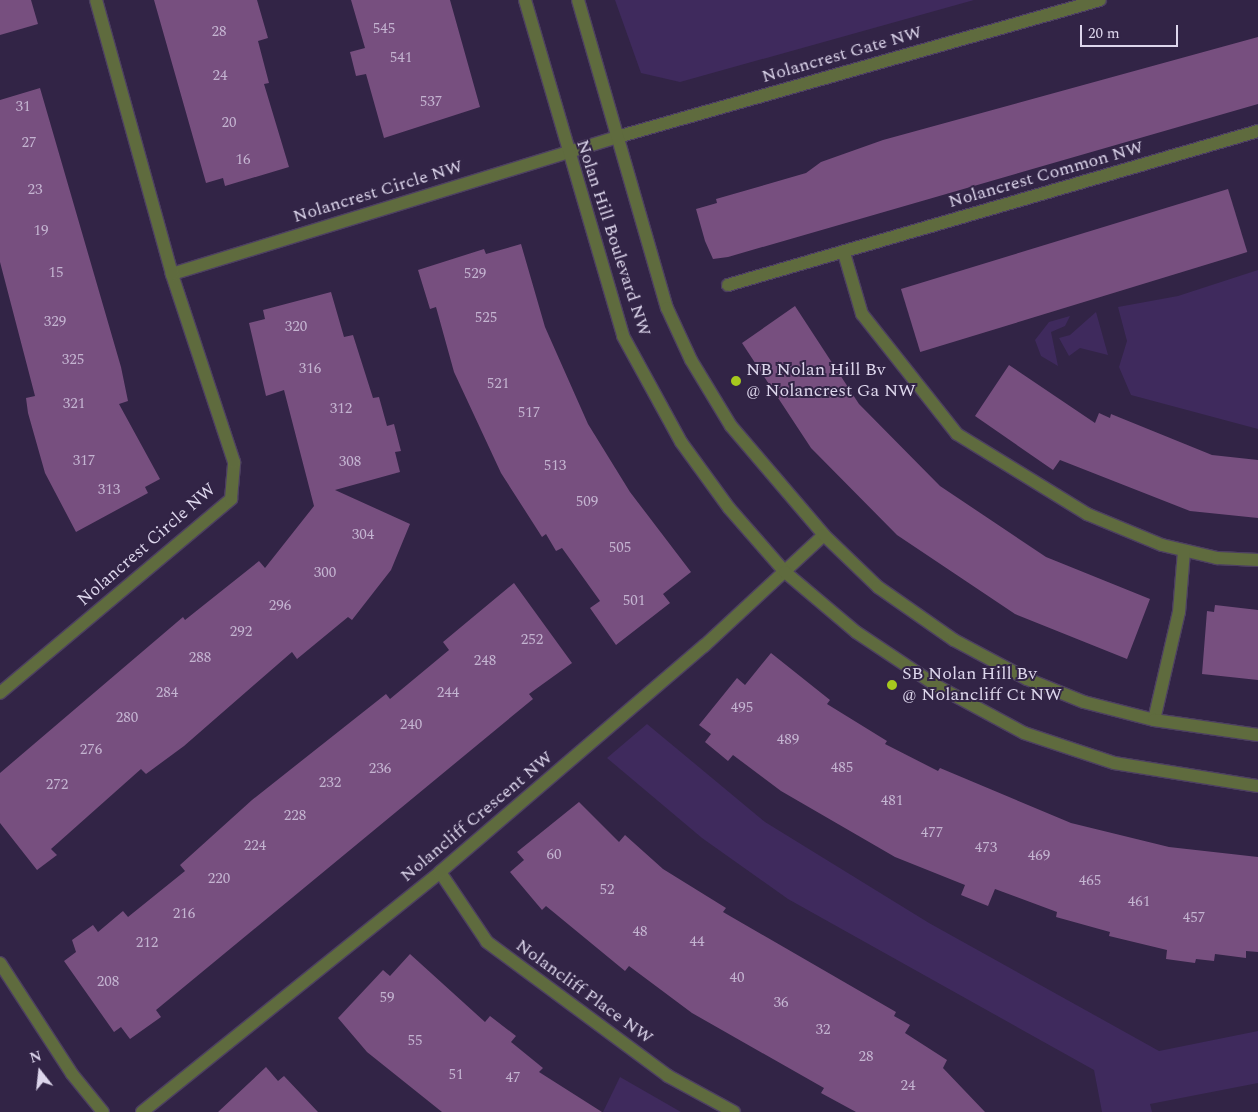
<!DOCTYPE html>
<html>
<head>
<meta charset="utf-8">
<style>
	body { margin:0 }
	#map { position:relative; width:1258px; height:1112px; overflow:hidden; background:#322446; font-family:Spectral,serif }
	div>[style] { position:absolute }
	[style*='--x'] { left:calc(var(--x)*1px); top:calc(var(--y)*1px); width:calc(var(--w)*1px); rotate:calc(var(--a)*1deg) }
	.green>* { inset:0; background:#3f2a5d }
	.building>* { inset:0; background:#774f7f; transform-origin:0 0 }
	.roads { filter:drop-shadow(1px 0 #4d4061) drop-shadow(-1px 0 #4d4061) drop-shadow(0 1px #4d4061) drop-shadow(0 -1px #4d4061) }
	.minor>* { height:12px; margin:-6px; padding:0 6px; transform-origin:6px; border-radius:6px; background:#5f6b3e }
	.tertiary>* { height:12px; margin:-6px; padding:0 6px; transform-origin:6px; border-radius:6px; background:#5f6b3e }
	.dots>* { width:14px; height:14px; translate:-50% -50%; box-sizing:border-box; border:2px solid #322446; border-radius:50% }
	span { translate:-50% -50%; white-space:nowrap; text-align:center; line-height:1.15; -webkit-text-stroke:4px #322446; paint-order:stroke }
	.number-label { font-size:15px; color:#c4b4d1 }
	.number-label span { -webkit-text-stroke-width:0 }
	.street-label { font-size:18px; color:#ddd6ec }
	.poi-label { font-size:18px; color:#ddd6ec }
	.left { translate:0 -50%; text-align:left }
	.north { position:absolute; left:15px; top:1047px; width:50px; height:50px; -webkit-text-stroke:4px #322446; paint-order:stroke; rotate:344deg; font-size:14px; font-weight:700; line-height:20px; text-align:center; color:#ddd6ec }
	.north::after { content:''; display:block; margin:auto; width:18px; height:22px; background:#ddd6ec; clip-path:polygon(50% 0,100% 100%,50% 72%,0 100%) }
	.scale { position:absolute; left:1080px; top:25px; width:98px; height:22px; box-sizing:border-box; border:2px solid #ddd6ec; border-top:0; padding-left:6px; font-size:15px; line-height:18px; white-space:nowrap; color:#ddd6ec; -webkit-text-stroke:4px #322446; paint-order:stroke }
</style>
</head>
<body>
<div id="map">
	<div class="green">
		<i style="clip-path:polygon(615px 0,974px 0,680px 82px,641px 73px)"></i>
		<i style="clip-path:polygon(1258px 270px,1258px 429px,1131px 395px,1119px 367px,1127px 341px,1118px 307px,1178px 296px)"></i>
		<i style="clip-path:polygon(1096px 312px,1108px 355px,1080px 348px,1069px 356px,1059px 338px,1070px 335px)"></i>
		<i style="clip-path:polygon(1070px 316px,1065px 326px,1051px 332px,1058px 366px,1041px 356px,1035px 340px,1049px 322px)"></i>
		<i style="clip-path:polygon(647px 724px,765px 822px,929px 923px,1159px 1051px,1258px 1031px,1258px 1083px,1150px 1104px,1152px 1112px,1102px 1112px,1094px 1070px,788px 899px,702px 838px,607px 758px)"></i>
		<i style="clip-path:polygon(620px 1077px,681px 1112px,603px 1112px)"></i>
	</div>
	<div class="building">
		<i style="clip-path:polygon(0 0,31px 0,38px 24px,0 35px)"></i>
		<i style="clip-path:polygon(154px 0,257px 0,268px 38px,258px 41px,269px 83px,264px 84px,289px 167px,225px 186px,223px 178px,206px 183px)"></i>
		<i style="clip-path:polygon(351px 0,450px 0,480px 107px,384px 138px,366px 74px,356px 76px,350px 52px,365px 48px)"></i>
		<i style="clip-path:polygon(1258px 37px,1258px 104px,728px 257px,713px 259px,705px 241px,696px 209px,717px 203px,716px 199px,806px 173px,821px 162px,883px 140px)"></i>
		<i style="clip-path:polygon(40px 88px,121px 367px,128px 401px,119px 404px,160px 479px,145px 487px,148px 493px,76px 532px,45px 473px,28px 413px,26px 398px,35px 396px,0 262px,0 100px)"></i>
		<i style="left:1228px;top:189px;width:66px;height:342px;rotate:73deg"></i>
		<i style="clip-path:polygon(521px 244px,545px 327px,588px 424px,630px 492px,691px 572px,663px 594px,670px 603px,616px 645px,590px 608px,600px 601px,562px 548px,556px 551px,546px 534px,542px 537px,501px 473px,454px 372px,436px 307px,430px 309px,418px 270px,484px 249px,486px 254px)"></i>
		<i style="clip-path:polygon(331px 292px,344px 337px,353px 335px,373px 398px,379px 397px,387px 426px,394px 424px,401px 451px,395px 452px,400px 472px,335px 490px,410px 524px,391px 570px,352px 620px,348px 617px,297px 659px,292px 652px,184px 746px,146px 774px,141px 769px,51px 849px,57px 855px,37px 870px,0 823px,0 773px,183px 617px,185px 620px,259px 561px,265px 568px,314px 506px,284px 390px,266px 396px,249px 323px,265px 319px,263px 310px)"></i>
		<i style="clip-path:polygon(795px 306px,859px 404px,940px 486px,1046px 557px,1150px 599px,1127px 659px,1015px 614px,897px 535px,811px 448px,742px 343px)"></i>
		<i style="clip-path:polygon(1009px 365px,1095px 423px,1099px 413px,1110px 418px,1111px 414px,1212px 455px,1258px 460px,1258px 518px,1190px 511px,1060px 460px,1053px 470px,975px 416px)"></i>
		<i style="clip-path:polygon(514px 583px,572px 663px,529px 694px,533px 699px,156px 1010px,161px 1017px,130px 1039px,121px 1027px,114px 1032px,64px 961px,76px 952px,72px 940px,93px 925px,98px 932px,123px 911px,128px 917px,185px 871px,180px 865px,252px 800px,386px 694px,390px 699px,449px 650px,443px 642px)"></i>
		<i style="clip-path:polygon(1215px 605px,1258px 610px,1258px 680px,1202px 674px,1207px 611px,1214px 612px)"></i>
		<i style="clip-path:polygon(771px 653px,830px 700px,827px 704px,887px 741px,885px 744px,938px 771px,940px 768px,1071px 823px,1169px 847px,1258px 857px,1258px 952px,1246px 951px,1246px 958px,1215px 954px,1214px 961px,1196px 959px,1195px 963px,1166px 959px,1167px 950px,1109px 936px,1110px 932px,1056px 917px,1057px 912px,995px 889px,988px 906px,961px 895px,965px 885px,895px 857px,781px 791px,733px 755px,728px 761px,705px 742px,711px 734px,699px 725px,737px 678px,745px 685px)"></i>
		<i style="clip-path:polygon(579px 802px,619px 842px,625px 835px,663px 869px,726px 908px,723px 912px,896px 1012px,894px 1016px,910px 1025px,905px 1033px,947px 1060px,943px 1068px,985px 1112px,856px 1112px,821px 1093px,824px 1088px,692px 1013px,629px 966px,625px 971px,546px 906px,542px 910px,510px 872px,524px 860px,517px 852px)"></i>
		<i style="clip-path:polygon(410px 954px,485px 1022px,490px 1016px,516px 1036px,511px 1042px,543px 1068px,539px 1072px,602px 1112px,442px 1112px,367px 1052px,338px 1018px,383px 970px,390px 976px)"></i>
		<i style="clip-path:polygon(266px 1067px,278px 1081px,284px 1076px,318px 1112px,218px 1112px)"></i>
	</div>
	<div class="roads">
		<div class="minor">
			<i style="--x:844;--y:253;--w:64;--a:73.6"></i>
			<i style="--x:862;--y:314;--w:153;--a:51.6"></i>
			<i style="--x:957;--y:434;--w:153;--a:31.6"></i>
			<i style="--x:1087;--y:514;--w:81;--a:22.5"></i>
			<i style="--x:1162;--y:545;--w:57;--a:13.3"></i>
			<i style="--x:1217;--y:558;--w:41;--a:2.8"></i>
			<i style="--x:172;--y:274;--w:466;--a:-17.1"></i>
			<i style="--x:617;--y:137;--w:502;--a:-15.84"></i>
			<i style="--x:728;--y:285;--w:552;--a:-16.2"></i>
			<i style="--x:0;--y:693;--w:302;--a:-40"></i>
			<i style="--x:231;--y:499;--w:37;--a:-85"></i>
			<i style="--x:234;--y:462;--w:198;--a:-108.3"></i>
			<i style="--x:172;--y:274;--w:284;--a:-105.5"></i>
			<i style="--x:1154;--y:720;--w:111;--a:-77"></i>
			<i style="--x:1179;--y:612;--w:61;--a:-85.3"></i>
			<i style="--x:440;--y:872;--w:84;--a:56.1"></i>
			<i style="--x:487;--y:942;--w:225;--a:36.5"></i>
			<i style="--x:668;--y:1076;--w:75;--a:28.6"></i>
			<i style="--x:0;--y:963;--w:132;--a:57"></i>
			<i style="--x:72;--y:1074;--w:49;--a:50.8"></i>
			<i style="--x:142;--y:1112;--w:383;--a:-38.8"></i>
			<i style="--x:440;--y:872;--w:348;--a:-40.6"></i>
			<i style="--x:704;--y:646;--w:163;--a:-42.8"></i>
		</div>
		<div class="tertiary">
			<i style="--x:525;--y:0;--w:350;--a:73.7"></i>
			<i style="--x:623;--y:336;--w:121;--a:61.3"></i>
			<i style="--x:681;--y:442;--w:82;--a:54"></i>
			<i style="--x:729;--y:508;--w:85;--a:48.8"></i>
			<i style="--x:785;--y:572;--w:93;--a:40.2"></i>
			<i style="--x:856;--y:632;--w:97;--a:33.7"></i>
			<i style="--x:937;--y:686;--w:99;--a:28.4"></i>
			<i style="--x:1024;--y:733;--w:95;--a:18.4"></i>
			<i style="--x:1114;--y:763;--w:146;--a:9.1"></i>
			<i style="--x:578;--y:0;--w:321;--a:73.9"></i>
			<i style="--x:667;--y:308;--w:57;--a:65.2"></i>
			<i style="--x:691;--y:360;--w:77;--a:58.8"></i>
			<i style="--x:731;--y:426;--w:143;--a:49.5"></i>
			<i style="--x:824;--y:535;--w:75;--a:43.9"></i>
			<i style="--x:878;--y:587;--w:93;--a:34.9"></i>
			<i style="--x:954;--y:640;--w:83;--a:28.1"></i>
			<i style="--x:1027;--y:679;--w:61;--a:22"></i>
			<i style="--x:1084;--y:702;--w:72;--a:14.4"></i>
			<i style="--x:1154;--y:720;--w:105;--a:8.2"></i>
		</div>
	</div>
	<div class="dots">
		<i style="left:736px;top:381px;background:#a7c81e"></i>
		<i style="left:892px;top:685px;background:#a7c81e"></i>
	</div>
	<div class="number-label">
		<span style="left:384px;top:29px">545</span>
		<span style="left:219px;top:32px">28</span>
		<span style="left:401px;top:58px">541</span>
		<span style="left:220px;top:76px">24</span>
		<span style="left:431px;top:102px">537</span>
		<span style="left:23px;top:107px">31</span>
		<span style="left:229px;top:123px">20</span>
		<span style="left:29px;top:143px">27</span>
		<span style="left:243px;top:160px">16</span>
		<span style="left:35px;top:190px">23</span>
		<span style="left:41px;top:231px">19</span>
		<span style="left:56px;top:273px">15</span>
		<span style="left:475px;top:274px">529</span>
		<span style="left:486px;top:318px">525</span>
		<span style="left:55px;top:322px">329</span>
		<span style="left:296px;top:327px">320</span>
		<span style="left:73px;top:360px">325</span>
		<span style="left:310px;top:369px">316</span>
		<span style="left:498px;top:384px">521</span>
		<span style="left:74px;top:404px">321</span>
		<span style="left:341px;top:409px">312</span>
		<span style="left:529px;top:413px">517</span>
		<span style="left:84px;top:461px">317</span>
		<span style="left:350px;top:462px">308</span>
		<span style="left:555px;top:466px">513</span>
		<span style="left:109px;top:490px">313</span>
		<span style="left:587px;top:502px">509</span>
		<span style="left:363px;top:535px">304</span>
		<span style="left:620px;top:548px">505</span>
		<span style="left:325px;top:573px">300</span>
		<span style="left:634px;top:601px">501</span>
		<span style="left:280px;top:606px">296</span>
		<span style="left:241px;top:632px">292</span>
		<span style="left:532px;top:640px">252</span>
		<span style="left:200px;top:658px">288</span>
		<span style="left:485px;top:661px">248</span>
		<span style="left:167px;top:693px">284</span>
		<span style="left:448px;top:693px">244</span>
		<span style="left:742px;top:708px">495</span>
		<span style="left:127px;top:718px">280</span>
		<span style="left:411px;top:725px">240</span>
		<span style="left:788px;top:740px">489</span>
		<span style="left:91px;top:750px">276</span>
		<span style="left:842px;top:768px">485</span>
		<span style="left:380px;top:769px">236</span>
		<span style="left:330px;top:783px">232</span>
		<span style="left:57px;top:785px">272</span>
		<span style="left:892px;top:801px">481</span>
		<span style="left:295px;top:816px">228</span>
		<span style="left:932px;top:833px">477</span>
		<span style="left:255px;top:846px">224</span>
		<span style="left:986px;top:848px">473</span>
		<span style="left:554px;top:855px">60</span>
		<span style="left:1039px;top:856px">469</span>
		<span style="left:219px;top:879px">220</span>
		<span style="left:1090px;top:881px">465</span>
		<span style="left:607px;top:890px">52</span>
		<span style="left:1139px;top:902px">461</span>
		<span style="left:184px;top:914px">216</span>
		<span style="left:1194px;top:918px">457</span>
		<span style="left:640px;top:932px">48</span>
		<span style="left:697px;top:942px">44</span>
		<span style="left:147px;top:943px">212</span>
		<span style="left:737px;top:978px">40</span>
		<span style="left:108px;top:982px">208</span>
		<span style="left:387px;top:998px">59</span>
		<span style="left:781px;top:1003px">36</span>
		<span style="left:823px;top:1030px">32</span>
		<span style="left:415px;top:1041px">55</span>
		<span style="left:866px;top:1057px">28</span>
		<span style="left:456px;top:1075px">51</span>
		<span style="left:513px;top:1078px">47</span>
		<span style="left:908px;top:1086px">24</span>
	</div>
	<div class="street-label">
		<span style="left:842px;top:55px;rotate:-16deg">Nolancrest Gate NW</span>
		<span style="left:1046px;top:175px;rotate:-16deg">Nolancrest Common NW</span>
		<span style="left:378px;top:192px;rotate:-17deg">Nolancrest Circle NW</span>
		<span style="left:613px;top:238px;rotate:72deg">Nolan Hill Boulevard NW</span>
		<span style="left:147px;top:545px;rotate:-41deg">Nolancrest Circle NW</span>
		<span style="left:477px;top:817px;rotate:-40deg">Nolancliff Crescent NW</span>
		<span style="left:584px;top:992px;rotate:36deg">Nolancliff Place NW</span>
	</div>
	<div class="poi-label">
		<span class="left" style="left:746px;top:381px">NB Nolan Hill Bv<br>@ Nolancrest Ga NW</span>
		<span class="left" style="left:902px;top:685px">SB Nolan Hill Bv<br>@ Nolancliff Ct NW</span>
	</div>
	<div class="north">N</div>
	<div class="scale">20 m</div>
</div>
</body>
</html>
